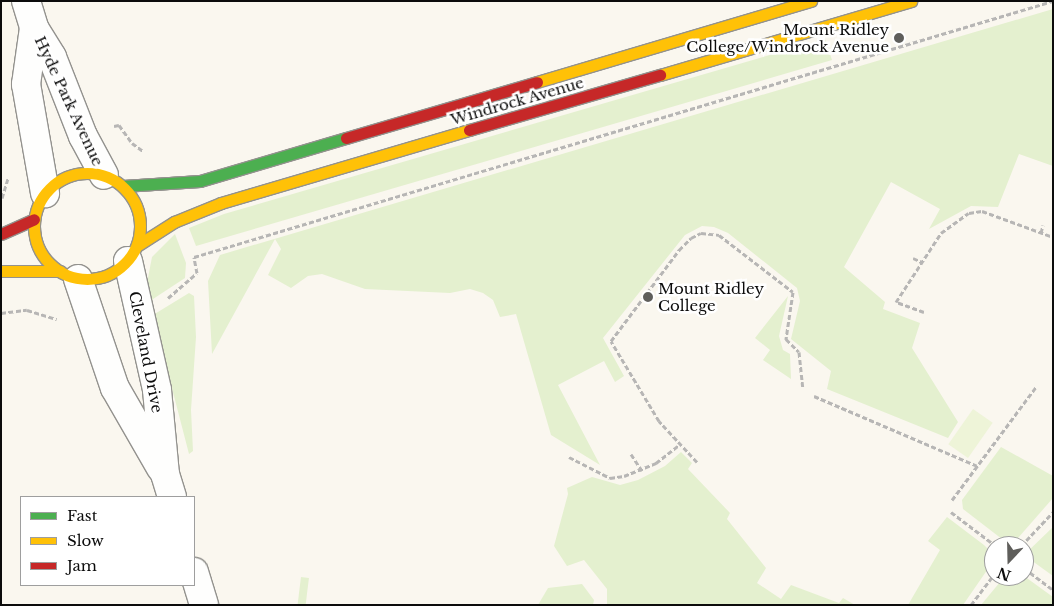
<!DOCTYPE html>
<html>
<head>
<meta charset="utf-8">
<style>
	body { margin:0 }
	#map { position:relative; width:1054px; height:606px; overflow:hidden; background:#faf7ef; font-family:"Libre Baskerville",serif }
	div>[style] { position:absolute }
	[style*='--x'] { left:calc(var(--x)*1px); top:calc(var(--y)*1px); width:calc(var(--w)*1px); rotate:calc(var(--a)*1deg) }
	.green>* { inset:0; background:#e4f0cf; transform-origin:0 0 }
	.pitch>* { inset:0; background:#eef4d8; transform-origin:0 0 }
	.path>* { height:3px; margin-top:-1.5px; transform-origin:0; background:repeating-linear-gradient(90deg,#b7b6b5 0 5px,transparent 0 7.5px) }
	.roads { filter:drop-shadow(1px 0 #93928e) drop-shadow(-1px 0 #93928e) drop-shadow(0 1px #93928e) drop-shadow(0 -1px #93928e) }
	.street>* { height:28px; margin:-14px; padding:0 14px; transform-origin:14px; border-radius:14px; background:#fefefd }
	.fast>* { height:11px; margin:-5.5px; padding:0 5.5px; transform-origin:5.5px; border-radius:5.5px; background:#4caf50 }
	.slow>* { height:11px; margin:-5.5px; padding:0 5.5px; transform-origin:5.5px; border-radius:5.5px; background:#ffc107 }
	.slow>.ring { margin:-5.5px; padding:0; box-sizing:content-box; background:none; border:11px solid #ffc107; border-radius:50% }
	.jam>* { height:11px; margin:-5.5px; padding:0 5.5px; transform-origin:5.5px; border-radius:5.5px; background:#c62828 }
	.dots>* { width:14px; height:14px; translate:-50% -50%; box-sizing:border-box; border:2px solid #fff; border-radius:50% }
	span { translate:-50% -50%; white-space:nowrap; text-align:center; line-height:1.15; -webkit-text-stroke:5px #fff; paint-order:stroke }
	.poi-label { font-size:15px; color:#0c0c0c }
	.right { translate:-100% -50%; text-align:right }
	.left { translate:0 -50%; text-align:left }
	.street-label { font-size:15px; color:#0c0c0c }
	.frame { position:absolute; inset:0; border:2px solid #0c0c0c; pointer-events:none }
	.legend { position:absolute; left:20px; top:496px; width:175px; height:90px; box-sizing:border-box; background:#fff; border:1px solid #9e9e9e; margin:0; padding:6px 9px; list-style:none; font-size:15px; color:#0c0c0c }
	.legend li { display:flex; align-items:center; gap:10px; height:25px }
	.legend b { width:25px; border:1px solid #9e9e9e }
	.north { position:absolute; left:984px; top:536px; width:50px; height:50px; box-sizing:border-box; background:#fff; border:1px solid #9e9e9e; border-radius:50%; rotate:201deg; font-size:14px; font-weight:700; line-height:20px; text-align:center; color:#0c0c0c }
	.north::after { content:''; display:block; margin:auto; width:18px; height:22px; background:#5f5e5b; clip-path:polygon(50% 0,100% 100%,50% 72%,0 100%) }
</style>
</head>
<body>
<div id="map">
	<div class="green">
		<i style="clip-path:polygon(1053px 9px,1053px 166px,1019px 154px,998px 207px,971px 206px,929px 229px,940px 209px,891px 182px,844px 267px,885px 302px,883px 309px,920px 323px,912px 348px,958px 422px,948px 438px,827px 389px,831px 371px,791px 339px,800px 301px,797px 288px,728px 233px,714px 227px,702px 226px,685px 235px,603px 338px,624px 376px,615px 382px,604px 361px,558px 385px,600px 465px,551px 435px,516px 314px,500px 317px,493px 300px,483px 293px,470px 289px,450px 293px,365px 289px,322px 274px,308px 276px,291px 288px,268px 275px,281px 249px,275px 239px,212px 354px,208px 281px,220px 255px)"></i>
		<i style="clip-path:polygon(825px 39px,832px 60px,196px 246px,189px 228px,224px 214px)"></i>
		<i style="clip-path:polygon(175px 234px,186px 263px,185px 278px,150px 301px,147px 283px,152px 257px)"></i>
		<i style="clip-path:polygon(189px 293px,194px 296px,196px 337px,191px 410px,193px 451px,189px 454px,153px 315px)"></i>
		<i style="clip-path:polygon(788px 296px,779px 336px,783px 350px,790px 354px,791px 379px,763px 360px,770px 350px,755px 338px)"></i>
		<i style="clip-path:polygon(1001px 447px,1053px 476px,1053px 498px,1011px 546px,963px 509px,962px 500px)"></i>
		<i style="clip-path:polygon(681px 452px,692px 463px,688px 469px,730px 513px,727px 519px,766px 568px,757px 583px,781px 599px,791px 585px,839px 603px,843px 598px,855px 605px,607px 605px,607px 589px,584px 560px,567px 566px,554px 546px,568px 494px,567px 488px,592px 477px,620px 485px,638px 480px,665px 466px)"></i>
		<i style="clip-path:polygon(947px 517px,984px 545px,992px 553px,992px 563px,963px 605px,908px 605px,940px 550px,928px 541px)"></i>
		<i style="clip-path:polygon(1053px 527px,1053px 576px,1024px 555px)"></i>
		<i style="clip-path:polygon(1005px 576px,1024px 576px,1053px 597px,1053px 605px,981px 605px)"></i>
		<i style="left:301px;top:577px;width:8px;height:28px;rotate:7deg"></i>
		<i style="clip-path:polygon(582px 584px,594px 600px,593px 605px,538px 605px,548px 588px)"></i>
	</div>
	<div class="pitch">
		<i style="left:973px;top:409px;width:24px;height:43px;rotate:35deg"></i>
	</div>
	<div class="path">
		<i style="--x:114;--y:126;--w:5;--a:-11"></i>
		<i style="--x:119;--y:125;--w:22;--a:54"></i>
		<i style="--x:132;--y:143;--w:14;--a:36"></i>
		<i style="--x:2;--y:198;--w:21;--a:-73"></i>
		<i style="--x:1041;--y:233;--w:8;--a:-76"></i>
		<i style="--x:913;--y:258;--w:10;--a:24"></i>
		<i style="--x:168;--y:298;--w:38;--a:-41"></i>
		<i style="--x:197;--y:273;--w:16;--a:-101"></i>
		<i style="--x:194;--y:257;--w:896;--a:-16.6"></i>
		<i style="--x:924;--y:312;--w:30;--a:-160"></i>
		<i style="--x:896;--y:302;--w:82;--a:-56.9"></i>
		<i style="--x:941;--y:233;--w:34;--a:-36"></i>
		<i style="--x:969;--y:213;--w:13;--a:-9"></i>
		<i style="--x:982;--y:211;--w:76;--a:20.1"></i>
		<i style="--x:1;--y:313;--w:26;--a:-7"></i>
		<i style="--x:27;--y:310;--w:31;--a:17"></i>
		<i style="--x:814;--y:396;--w:177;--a:23.2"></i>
		<i style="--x:631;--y:454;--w:20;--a:57"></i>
		<i style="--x:569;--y:457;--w:46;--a:27.1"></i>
		<i style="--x:610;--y:478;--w:14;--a:-8"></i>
		<i style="--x:624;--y:476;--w:35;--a:-22"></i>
		<i style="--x:656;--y:463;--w:31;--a:-38"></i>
		<i style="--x:697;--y:462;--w:56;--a:-132.8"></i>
		<i style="--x:659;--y:421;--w:93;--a:-121"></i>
		<i style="--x:611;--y:341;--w:114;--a:-53.2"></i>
		<i style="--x:679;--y:250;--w:17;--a:-45"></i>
		<i style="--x:691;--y:238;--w:11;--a:-27"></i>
		<i style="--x:701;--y:233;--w:18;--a:6"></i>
		<i style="--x:719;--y:235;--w:93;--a:37.6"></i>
		<i style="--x:793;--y:292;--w:48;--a:98.5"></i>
		<i style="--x:786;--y:339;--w:18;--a:45"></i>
		<i style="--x:799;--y:352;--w:36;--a:84"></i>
		<i style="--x:952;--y:500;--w:141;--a:-53.4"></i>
		<i style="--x:951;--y:512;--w:56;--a:37.1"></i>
		<i style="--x:1021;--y:546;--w:47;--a:-46.7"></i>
		<i style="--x:1024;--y:568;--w:36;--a:37"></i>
		<i style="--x:971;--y:605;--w:38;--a:-53"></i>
	</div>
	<div class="roads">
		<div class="street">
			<i style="--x:26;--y:1;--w:28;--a:73"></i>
			<i style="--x:34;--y:28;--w:34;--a:58"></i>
			<i style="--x:52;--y:57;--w:85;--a:68.6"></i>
			<i style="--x:83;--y:136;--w:44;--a:61.7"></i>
			<i style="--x:34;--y:28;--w:57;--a:98.1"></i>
			<i style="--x:26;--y:84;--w:111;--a:80.1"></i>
			<i style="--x:128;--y:261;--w:132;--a:77.3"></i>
			<i style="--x:157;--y:390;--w:84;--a:84.6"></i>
			<i style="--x:165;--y:474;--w:24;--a:73"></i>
			<i style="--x:78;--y:279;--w:115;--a:71.3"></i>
			<i style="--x:115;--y:388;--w:92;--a:60.1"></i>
			<i style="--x:194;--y:572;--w:34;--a:73"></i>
		</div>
		<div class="fast">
			<i style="--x:123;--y:186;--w:77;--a:-3.7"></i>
			<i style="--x:200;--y:181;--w:152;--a:-16.4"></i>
		</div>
		<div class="slow">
			<i style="--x:660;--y:75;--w:262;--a:-16.4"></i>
			<i style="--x:537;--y:82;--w:286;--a:-16.5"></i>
			<i class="ring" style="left:34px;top:173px;width:95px;height:95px"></i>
			<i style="--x:138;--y:245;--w:43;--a:-32.6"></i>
			<i style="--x:174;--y:222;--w:51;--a:-22"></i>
			<i style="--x:221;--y:203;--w:259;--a:-16.4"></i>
			<i style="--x:1;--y:271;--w:59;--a:0"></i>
		</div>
		<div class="jam">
			<i style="--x:469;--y:130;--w:199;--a:-16.1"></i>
			<i style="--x:346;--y:138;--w:199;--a:-16.3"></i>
			<i style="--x:1;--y:234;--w:36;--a:-24"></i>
		</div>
	</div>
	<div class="dots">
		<i style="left:899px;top:38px;background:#5f5e5b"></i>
		<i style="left:648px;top:297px;background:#5f5e5b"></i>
	</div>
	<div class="poi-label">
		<span class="right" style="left:889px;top:38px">Mount Ridley<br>College/Windrock Avenue</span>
		<span class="left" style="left:658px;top:297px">Mount Ridley<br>College</span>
	</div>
	<div class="street-label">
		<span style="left:69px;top:101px;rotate:65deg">Hyde Park Avenue</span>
		<span style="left:517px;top:101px;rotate:-16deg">Windrock Avenue</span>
		<span style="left:146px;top:352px;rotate:79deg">Cleveland Drive</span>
	</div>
	<div class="frame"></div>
	<ul class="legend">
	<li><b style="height:6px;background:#4caf50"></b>Fast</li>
	<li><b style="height:6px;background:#ffc107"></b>Slow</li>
	<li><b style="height:6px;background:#c62828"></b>Jam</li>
	</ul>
	<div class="north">N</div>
</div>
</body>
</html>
